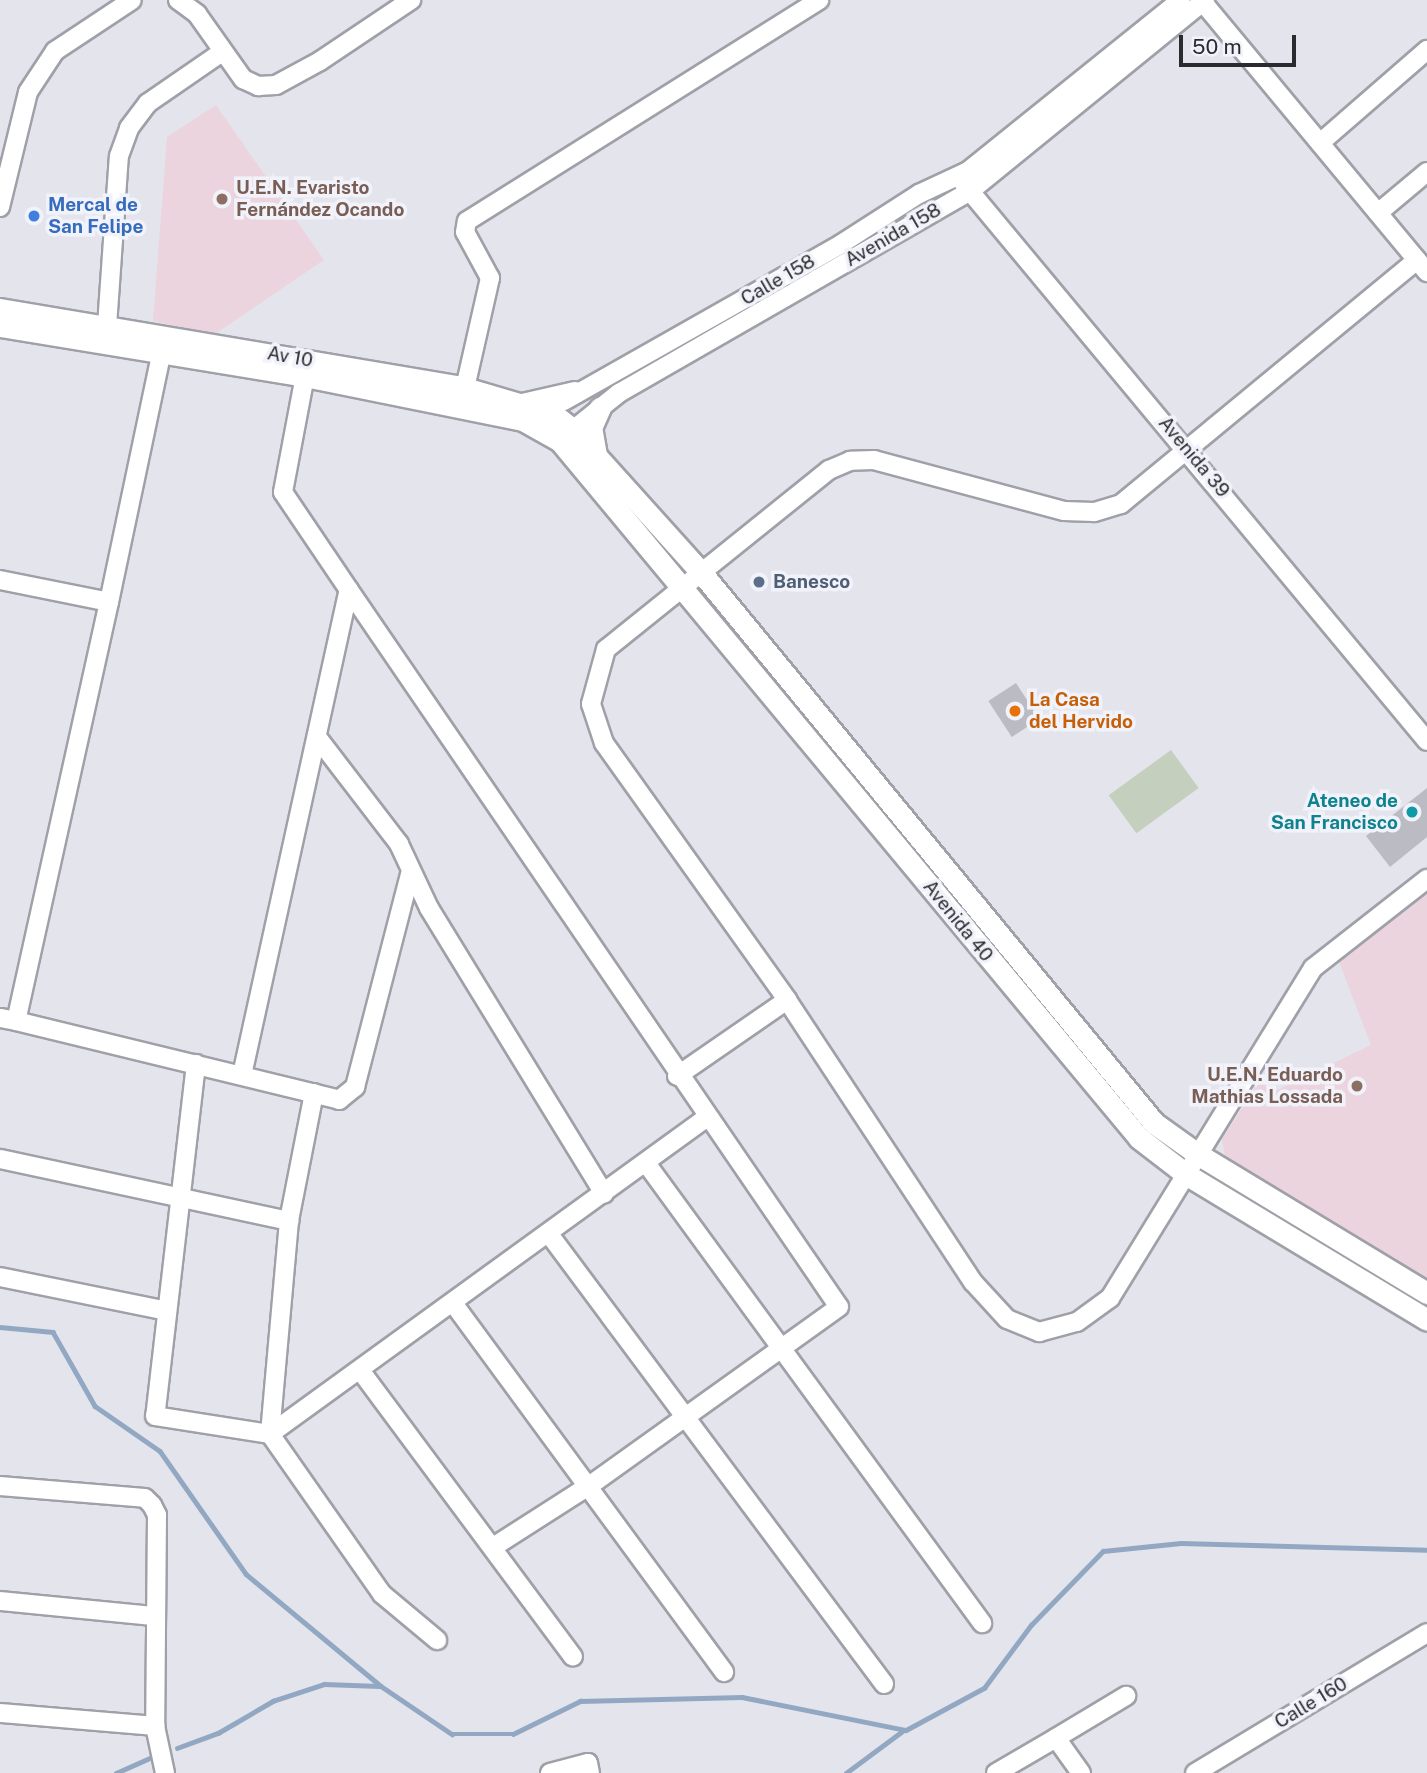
<!DOCTYPE html>
<html>
<head>
<meta charset="utf-8">
<style>
	body { margin:0 }
	#map { position:relative; width:1427px; height:1773px; overflow:hidden; background:#e4e4ed; font-family:"Public Sans",sans-serif }
	div>[style] { position:absolute }
	[style*='--x'] { left:calc(var(--x)*1px); top:calc(var(--y)*1px); width:calc(var(--w)*1px); rotate:calc(var(--a)*1deg) }
	.education>* { inset:0; background:#ecd4de }
	.green>* { inset:0; background:#c4d0bd; transform-origin:0 0 }
	.stream>* { height:4.5px; margin:-2.25px; padding:0 2.25px; transform-origin:2.25px; border-radius:2.25px; background:#92a8c2 }
	.building>* { inset:0; background:#babbc3; transform-origin:0 0 }
	.roads { filter:drop-shadow(2px 0 #9fa0a8) drop-shadow(-2px 0 #9fa0a8) drop-shadow(0 2px #9fa0a8) drop-shadow(0 -2px #9fa0a8) }
	.minor>* { height:18px; margin:-9px; padding:0 9px; transform-origin:9px; border-radius:9px; background:#fff }
	.tertiary>* { height:21px; margin:-10.5px; padding:0 10.5px; transform-origin:10.5px; border-radius:10.5px; background:#fff }
	.dots>* { width:19px; height:19px; translate:-50% -50%; box-sizing:border-box; border:4px solid #f1f2fa; border-radius:50% }
	span { translate:-50% -50%; white-space:nowrap; text-align:center; line-height:1.15; -webkit-text-stroke:7px #f1f2fa; paint-order:stroke }
	.education-label { font-size:19px; color:#785e54; font-weight:700 }
	.left { translate:0 -50%; text-align:left }
	.right { translate:-100% -50%; text-align:right }
	.shop-label { font-size:19px; color:#366cbe; font-weight:700 }
	.street-label { font-size:19px; color:#2a2b2e }
	.service-label { font-size:19px; color:#4e5e75; font-weight:700 }
	.food-label { font-size:19px; color:#c56008; font-weight:700 }
	.culture-label { font-size:19px; color:#0d838f; font-weight:700 }
	.scale { position:absolute; left:1179px; top:35px; width:117px; height:32px; box-sizing:border-box; border:4px solid #2a2b2e; border-top:0; padding-left:9px; font-size:21px; line-height:24px; white-space:nowrap; color:#2a2b2e; -webkit-text-stroke:5px #f1f2fa; paint-order:stroke }
</style>
</head>
<body>
<div id="map">
	<div class="education">
		<i style="clip-path:polygon(216px 105px,324px 260px,215px 334px,153px 321px,167px 137px)"></i>
		<i style="clip-path:polygon(1427px 893px,1427px 1292px,1226px 1163px,1222px 1139px,1262px 1078px,1271px 1093px,1371px 1045px,1339px 962px)"></i>
	</div>
	<div class="green">
		<i style="left:1171px;top:750px;width:47px;height:77px;rotate:54deg"></i>
	</div>
	<div class="stream">
		<i style="--x:0;--y:1327;--w:53;--a:5.4"></i>
		<i style="--x:53;--y:1332;--w:85;--a:60.4"></i>
		<i style="--x:95;--y:1406;--w:79;--a:34.7"></i>
		<i style="--x:160;--y:1451;--w:150;--a:55"></i>
		<i style="--x:246;--y:1574;--w:175;--a:39.7"></i>
		<i style="--x:381;--y:1686;--w:86;--a:34.1"></i>
		<i style="--x:452;--y:1734;--w:61;--a:0"></i>
		<i style="--x:513;--y:1734;--w:75;--a:-26.2"></i>
		<i style="--x:580;--y:1701;--w:162;--a:-1.4"></i>
		<i style="--x:742;--y:1697;--w:167;--a:11.4"></i>
		<i style="--x:906;--y:1730;--w:89;--a:-28.3"></i>
		<i style="--x:984;--y:1688;--w:79;--a:-53.3"></i>
		<i style="--x:1031;--y:1625;--w:103;--a:-45.8"></i>
		<i style="--x:1103;--y:1551;--w:78;--a:-5.9"></i>
		<i style="--x:1181;--y:1543;--w:246;--a:1.6"></i>
		<i style="--x:177;--y:1748;--w:44;--a:-20.1"></i>
		<i style="--x:218;--y:1733;--w:64;--a:-30.2"></i>
		<i style="--x:273;--y:1701;--w:54;--a:-18.4"></i>
		<i style="--x:324;--y:1684;--w:55;--a:2.1"></i>
		<i style="--x:116;--y:1773;--w:39;--a:-24"></i>
		<i style="--x:846;--y:1773;--w:72;--a:-36.6"></i>
	</div>
	<div class="building">
		<i style="left:1016px;top:683px;width:43px;height:33px;rotate:57deg"></i>
		<i style="clip-path:polygon(1427px 788px,1427px 837px,1390px 867px,1366px 836px)"></i>
	</div>
	<div class="roads">
		<div class="minor">
			<i style="--x:178;--y:0;--w:24;--a:36"></i>
			<i style="--x:197;--y:14;--w:80;--a:54.7"></i>
			<i style="--x:243;--y:79;--w:17;--a:25"></i>
			<i style="--x:258;--y:86;--w:18;--a:-3"></i>
			<i style="--x:276;--y:85;--w:50;--a:-28.6"></i>
			<i style="--x:320;--y:61;--w:110;--a:-33.8"></i>
			<i style="--x:1201;--y:0;--w:354;--a:50.3"></i>
			<i style="--x:1320;--y:143;--w:142;--a:-41"></i>
			<i style="--x:964;--y:184;--w:724;--a:50.27"></i>
			<i style="--x:0;--y:207;--w:118;--a:-76.3"></i>
			<i style="--x:28;--y:92;--w:49;--a:-56.6"></i>
			<i style="--x:55;--y:51;--w:92;--a:-33.5"></i>
			<i style="--x:1378;--y:213;--w:64;--a:-39.9"></i>
			<i style="--x:1417;--y:260;--w:384;--a:140.5"></i>
			<i style="--x:1121;--y:504;--w:28;--a:163"></i>
			<i style="--x:1094;--y:512;--w:30;--a:-178"></i>
			<i style="--x:1064;--y:511;--w:197;--a:-165"></i>
			<i style="--x:874;--y:460;--w:24;--a:178"></i>
			<i style="--x:850;--y:461;--w:23;--a:157"></i>
			<i style="--x:829;--y:470;--w:286;--a:141.2"></i>
			<i style="--x:606;--y:649;--w:57;--a:105.3"></i>
			<i style="--x:591;--y:704;--w:41;--a:71.6"></i>
			<i style="--x:604;--y:743;--w:315;--a:54.5"></i>
			<i style="--x:787;--y:1000;--w:338;--a:56.6"></i>
			<i style="--x:973;--y:1282;--w:50;--a:47.4"></i>
			<i style="--x:1007;--y:1319;--w:35;--a:22"></i>
			<i style="--x:1039;--y:1332;--w:39;--a:-15"></i>
			<i style="--x:1077;--y:1322;--w:41;--a:-36"></i>
			<i style="--x:1110;--y:1298;--w:387;--a:-58.4"></i>
			<i style="--x:1313;--y:968;--w:145;--a:-38"></i>
			<i style="--x:107;--y:326;--w:170;--a:-86"></i>
			<i style="--x:119;--y:156;--w:30;--a:-70"></i>
			<i style="--x:129;--y:128;--w:31;--a:-53"></i>
			<i style="--x:148;--y:103;--w:90;--a:-34.6"></i>
			<i style="--x:465;--y:388;--w:113;--a:-77.2"></i>
			<i style="--x:490;--y:278;--w:52;--a:-118.5"></i>
			<i style="--x:465;--y:232;--w:11;--a:-80"></i>
			<i style="--x:467;--y:221;--w:416;--a:-32.1"></i>
			<i style="--x:564;--y:401;--w:318;--a:-29.5"></i>
			<i style="--x:841;--y:244;--w:93;--a:-32.7"></i>
			<i style="--x:919;--y:194;--w:54;--a:-25.1"></i>
			<i style="--x:968;--y:171;--w:273;--a:-38.8"></i>
			<i style="--x:563;--y:438;--w:72;--a:-38.8"></i>
			<i style="--x:619;--y:393;--w:404;--a:-29.9"></i>
			<i style="--x:969;--y:192;--w:304;--a:-39.1"></i>
			<i style="--x:0;--y:580;--w:111;--a:11.4"></i>
			<i style="--x:109;--y:602;--w:429;--a:102.5"></i>
			<i style="--x:16;--y:1021;--w:16;--a:-169"></i>
			<i style="--x:349;--y:590;--w:868;--a:55.65"></i>
			<i style="--x:839;--y:1307;--w:306;--a:144.4"></i>
			<i style="--x:590;--y:1485;--w:115;--a:147.4"></i>
			<i style="--x:109;--y:602;--w:266;--a:-78.1"></i>
			<i style="--x:317;--y:737;--w:135;--a:52.5"></i>
			<i style="--x:399;--y:844;--w:71;--a:64.9"></i>
			<i style="--x:429;--y:908;--w:335;--a:58.5"></i>
			<i style="--x:16;--y:1021;--w:333;--a:13.7"></i>
			<i style="--x:339;--y:1100;--w:21;--a:-39"></i>
			<i style="--x:355;--y:1087;--w:220;--a:-75.5"></i>
			<i style="--x:196;--y:1064;--w:354;--a:96.6"></i>
			<i style="--x:155;--y:1416;--w:116;--a:8.9"></i>
			<i style="--x:270;--y:1434;--w:195;--a:55"></i>
			<i style="--x:382;--y:1594;--w:72;--a:39.9"></i>
			<i style="--x:242;--y:1075;--w:497;--a:-77.6"></i>
			<i style="--x:349;--y:590;--w:118;--a:-124"></i>
			<i style="--x:283;--y:492;--w:118;--a:-79.3"></i>
			<i style="--x:677;--y:1076;--w:134;--a:-34.6"></i>
			<i style="--x:314;--y:1093;--w:130;--a:101.1"></i>
			<i style="--x:289;--y:1221;--w:214;--a:95.1"></i>
			<i style="--x:270;--y:1434;--w:538;--a:-35.93"></i>
			<i style="--x:0;--y:1159;--w:296;--a:12.1"></i>
			<i style="--x:646;--y:1163;--w:570;--a:53.85"></i>
			<i style="--x:549;--y:1234;--w:561;--a:53.33"></i>
			<i style="--x:0;--y:1277;--w:170;--a:11.5"></i>
			<i style="--x:453;--y:1303;--w:458;--a:53.7"></i>
			<i style="--x:360;--y:1370;--w:357;--a:53.4"></i>
			<i style="--x:0;--y:1486;--w:145;--a:4.7"></i>
			<i style="--x:145;--y:1498;--w:10;--a:45"></i>
			<i style="--x:152;--y:1505;--w:11;--a:63"></i>
			<i style="--x:157;--y:1515;--w:211;--a:90.5"></i>
			<i style="--x:155;--y:1726;--w:48;--a:78"></i>
			<i style="--x:0;--y:1601;--w:155;--a:5.6"></i>
			<i style="--x:0;--y:1713;--w:156;--a:4.8"></i>
			<i style="--x:550;--y:1773;--w:39;--a:-15"></i>
			<i style="--x:588;--y:1763;--w:10;--a:79"></i>
			<i style="--x:996;--y:1773;--w:69;--a:-30.3"></i>
			<i style="--x:1081;--y:1773;--w:43;--a:-125.5"></i>
			<i style="--x:1056;--y:1738;--w:82;--a:-31"></i>
			<i style="--x:1195;--y:1773;--w:271;--a:-31.1"></i>
		</div>
		<div class="tertiary">
			<i style="--x:0;--y:309;--w:472;--a:9.6"></i>
			<i style="--x:465;--y:388;--w:92;--a:16.5"></i>
			<i style="--x:553;--y:414;--w:24;--a:38"></i>
			<i style="--x:572;--y:429;--w:191;--a:48"></i>
			<i style="--x:700;--y:571;--w:715;--a:50.56"></i>
			<i style="--x:1154;--y:1123;--w:55;--a:35.4"></i>
			<i style="--x:1199;--y:1155;--w:267;--a:31.2"></i>
			<i style="--x:0;--y:326;--w:309;--a:9.3"></i>
			<i style="--x:305;--y:376;--w:222;--a:11.4"></i>
			<i style="--x:523;--y:420;--w:43;--a:29.6"></i>
			<i style="--x:560;--y:441;--w:906;--a:50.28"></i>
			<i style="--x:1139;--y:1138;--w:61;--a:37.6"></i>
			<i style="--x:1187;--y:1175;--w:280;--a:31.1"></i>
			<i style="--x:522;--y:404;--w:54;--a:-12.8"></i>
			<i style="--x:596;--y:455;--w:27;--a:-100"></i>
			<i style="--x:591;--y:428;--w:22;--a:-66"></i>
		</div>
	</div>
	<div class="dots">
		<i style="left:222px;top:199px;background:#8d6e63"></i>
		<i style="left:34px;top:216px;background:#3f7fe0"></i>
		<i style="left:759px;top:582px;background:#5c6f8a"></i>
		<i style="left:1015px;top:711px;background:#e8710a"></i>
		<i style="left:1412px;top:812px;background:#0f9aa8"></i>
		<i style="left:1357px;top:1086px;background:#8d6e63"></i>
	</div>
	<div class="education-label">
		<span class="left" style="left:236px;top:199px">U.E.N. Evaristo<br>Fernández Ocando</span>
		<span class="right" style="left:1343px;top:1086px">U.E.N. Eduardo<br>Mathias Lossada</span>
	</div>
	<div class="shop-label">
		<span class="left" style="left:48px;top:216px">Mercal de<br>San Felipe</span>
	</div>
	<div class="street-label">
		<span style="left:893px;top:235px;rotate:-30deg">Avenida 158</span>
		<span style="left:778px;top:280px;rotate:-30deg">Calle 158</span>
		<span style="left:290px;top:357px;rotate:10deg">Av 10</span>
		<span style="left:1194px;top:457px;rotate:50deg">Avenida 39</span>
		<span style="left:958px;top:921px;rotate:51deg">Avenida 40</span>
		<span style="left:1311px;top:1703px;rotate:-31deg">Calle 160</span>
	</div>
	<div class="service-label">
		<span class="left" style="left:773px;top:582px">Banesco</span>
	</div>
	<div class="food-label">
		<span class="left" style="left:1029px;top:711px">La Casa<br>del Hervido</span>
	</div>
	<div class="culture-label">
		<span class="right" style="left:1398px;top:812px">Ateneo de<br>San Francisco</span>
	</div>
	<div class="scale">50 m</div>
</div>
</body>
</html>
